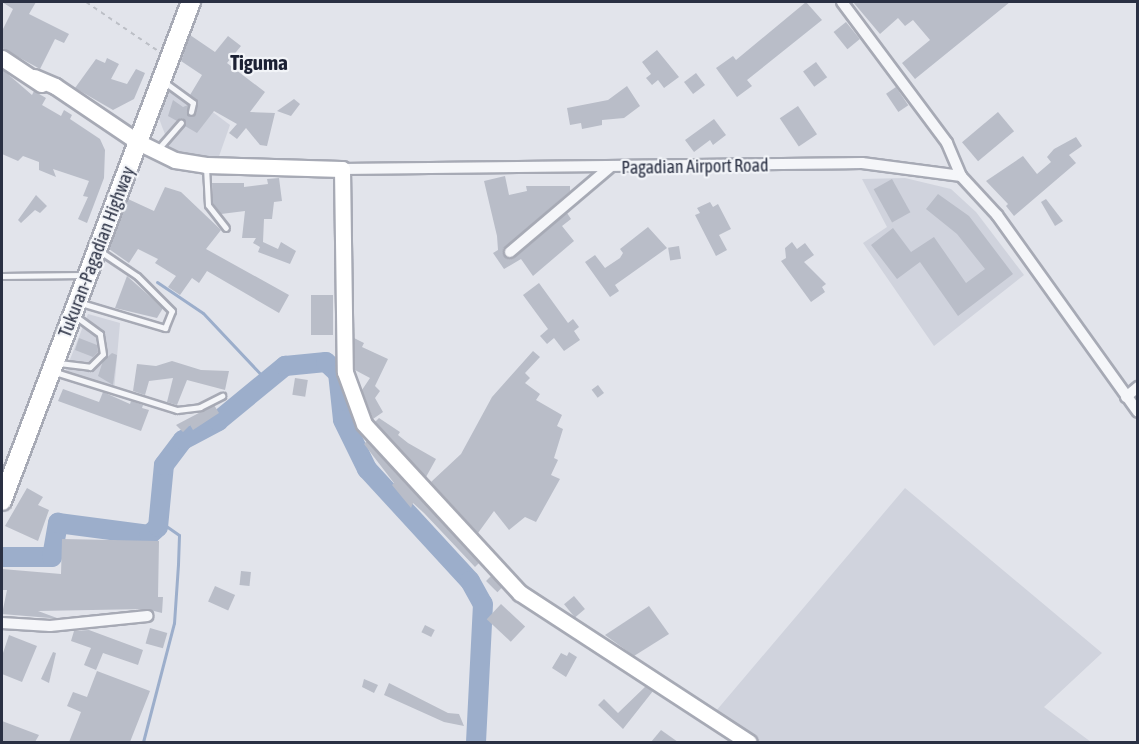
<!DOCTYPE html>
<html>
<head>
<meta charset="utf-8">
<style>
	body { margin:0 }
	#map { position:relative; width:1139px; height:744px; overflow:hidden; background:#e2e4eb; font-family:"Asap Condensed",sans-serif }
	div>[style] { position:absolute }
	[style*='--x'] { left:calc(var(--x)*1px); top:calc(var(--y)*1px); width:calc(var(--w)*1px); rotate:calc(var(--a)*1deg) }
	.built>* { inset:0; background:#d0d3dd }
	.stream>* { height:3px; margin:-1.5px; padding:0 1.5px; transform-origin:1.5px; border-radius:1.5px; background:#9caecb }
	.river>* { height:20px; margin:-10px; padding:0 10px; transform-origin:10px; border-radius:10px; background:#9caecb }
	.building>* { inset:0; background:#b9bdc8; transform-origin:0 0 }
	.path>* { height:2px; margin-top:-1px; transform-origin:0; background:repeating-linear-gradient(90deg,#bcbfc6 0 4.5px,transparent 0 9px) }
	.roads { filter:drop-shadow(2px 0 #a7aab5) drop-shadow(-2px 0 #a7aab5) drop-shadow(0 2px #a7aab5) drop-shadow(0 -2px #a7aab5) }
	.lane>* { height:5px; margin:-2.5px; padding:0 2.5px; transform-origin:2.5px; border-radius:2.5px; background:#f5f6f9 }
	.street>* { height:10px; margin:-5px; padding:0 5px; transform-origin:5px; border-radius:5px; background:#f5f6f9 }
	.secondary>* { height:15px; margin:-7.5px; padding:0 7.5px; transform-origin:7.5px; border-radius:7.5px; background:#fff }
	.highway>* { height:18px; margin:-9px; padding:0 9px; transform-origin:9px; border-radius:9px; background:#fff }
	span { translate:-50% -50%; white-space:nowrap; text-align:center; line-height:1.15; -webkit-text-stroke:4.5px #f2f4f8; paint-order:stroke }
	.street-label { font-size:18px; color:#2a3043 }
	.quarter-label { font-size:21px; color:#1c2134; font-weight:700 }
	.frame { position:absolute; inset:0; border:3px solid #2a3043; pointer-events:none }
</style>
</head>
<body>
<div id="map">
	<div class="built">
		<i style="clip-path:polygon(170px 80px,230px 125px,217px 162px,171px 150px,158px 116px)"></i>
		<i style="clip-path:polygon(905px 178px,951px 189px,976px 212px,1024px 275px,934px 346px,863px 243px,887px 227px,862px 179px)"></i>
		<i style="clip-path:polygon(88px 314px,120px 323px,114px 391px,65px 372px)"></i>
		<i style="clip-path:polygon(905px 488px,1102px 653px,1044px 707px,1091px 742px,758px 742px,716px 711px)"></i>
	</div>
	<div class="stream">
		<i style="--x:157;--y:282;--w:55;--a:34"></i>
		<i style="--x:203;--y:313;--w:93;--a:46.7"></i>
		<i style="--x:143;--y:742;--w:123;--a:-75.4"></i>
		<i style="--x:174;--y:623;--w:59;--a:-86.1"></i>
		<i style="--x:178;--y:564;--w:29;--a:-88"></i>
		<i style="--x:179;--y:535;--w:24;--a:-145"></i>
	</div>
	<div class="river">
		<i style="--x:2;--y:557;--w:50;--a:0"></i>
		<i style="--x:52;--y:557;--w:35;--a:-80"></i>
		<i style="--x:58;--y:523;--w:92;--a:7.5"></i>
		<i style="--x:149;--y:535;--w:12;--a:-42"></i>
		<i style="--x:158;--y:527;--w:62;--a:-84.5"></i>
		<i style="--x:164;--y:465;--w:31;--a:-53"></i>
		<i style="--x:183;--y:440;--w:40;--a:-28"></i>
		<i style="--x:218;--y:421;--w:87;--a:-39.4"></i>
		<i style="--x:285;--y:366;--w:41;--a:-5.6"></i>
		<i style="--x:326;--y:362;--w:16;--a:43"></i>
		<i style="--x:338;--y:373;--w:47;--a:83.9"></i>
		<i style="--x:343;--y:420;--w:55;--a:63.9"></i>
		<i style="--x:367;--y:469;--w:152;--a:47.4"></i>
		<i style="--x:470;--y:581;--w:26;--a:61"></i>
		<i style="--x:483;--y:604;--w:138;--a:92.9"></i>
	</div>
	<div class="building">
		<i style="clip-path:polygon(2px 2px,36px 2px,29px 14px,69px 34px,64px 43px,55px 39px,40px 69px,2px 48px,2px 31px,13px 9px)"></i>
		<i style="clip-path:polygon(806px 2px,822px 20px,747px 80px,752px 86px,737px 97px,716px 68px,733px 56px,736px 60px)"></i>
		<i style="clip-path:polygon(853px 2px,1010px 2px,915px 79px,902px 63px,930px 40px,913px 20px,905px 26px,898px 18px,880px 34px)"></i>
		<i style="left:846px;top:22px;width:22px;height:16px;rotate:51deg"></i>
		<i style="clip-path:polygon(190px 35px,215px 52px,228px 36px,241px 46px,227px 63px,265px 92px,250px 112px,275px 113px,267px 146px,260px 145px,246px 128px,237px 139px,229px 133px,237px 124px,214px 111px,197px 133px,185px 126px,184px 119px,177px 121px,168px 116px,173px 100px,183px 107px,188px 105px,188px 116px,196px 113px,198px 102px,190px 95px,202px 75px,181px 61px)"></i>
		<i style="clip-path:polygon(657px 50px,679px 77px,664px 88px,658px 80px,652px 85px,646px 78px,651px 74px,642px 62px)"></i>
		<i style="clip-path:polygon(107px 58px,119px 64px,111px 79px,127px 84px,136px 69px,145px 73px,134px 99px,113px 110px,75px 88px,96px 59px,105px 63px)"></i>
		<i style="left:816px;top:62px;width:19px;height:16px;rotate:54deg"></i>
		<i style="clip-path:polygon(3px 70px,32px 95px,34px 91px,46px 98px,42px 105px,61px 116px,64px 110px,72px 115px,70px 119px,100px 139px,105px 150px,104px 178px,87px 223px,78px 219px,88px 197px,83px 196px,89px 181px,53px 169px,56px 177px,39px 170px,39px 162px,23px 156px,18px 161px,2px 154px)"></i>
		<i style="left:696px;top:73px;width:15px;height:15px;rotate:53deg"></i>
		<i style="clip-path:polygon(627px 86px,640px 106px,624px 118px,602px 120px,602px 125px,582px 129px,581px 123px,570px 125px,567px 108px,608px 100px)"></i>
		<i style="left:896px;top:87px;width:22px;height:12px;rotate:56deg"></i>
		<i style="clip-path:polygon(294px 99px,300px 104px,291px 116px,277px 111px)"></i>
		<i style="left:798px;top:106px;width:34px;height:22px;rotate:56deg"></i>
		<i style="left:998px;top:112px;width:25px;height:47px;rotate:50deg"></i>
		<i style="clip-path:polygon(714px 119px,726px 135px,713px 145px,710px 140px,694px 152px,685px 140px)"></i>
		<i style="clip-path:polygon(1076px 137px,1082px 146px,1069px 155px,1076px 163px,1014px 216px,1006px 206px,1008px 204px,986px 181px,1023px 156px,1037px 174px,1051px 162px,1047px 157px,1054px 149px)"></i>
		<i style="clip-path:polygon(505px 176px,509px 195px,527px 191px,526px 186px,570px 186px,570px 191px,503px 249px,505px 257px,514px 258px,567px 213px,571px 219px,562px 226px,574px 241px,533px 276px,521px 259px,504px 269px,493px 253px,498px 250px,497px 236px,484px 181px)"></i>
		<i style="clip-path:polygon(279px 178px,282px 201px,274px 202px,272px 219px,264px 219px,263px 242px,278px 249px,281px 242px,296px 251px,290px 264px,258px 252px,260px 247px,253px 243px,256px 238px,242px 238px,245px 211px,221px 214px,213px 203px,212px 183px,244px 183px,244px 187px,268px 184px,267px 179px)"></i>
		<i style="left:892px;top:179px;width:38px;height:21px;rotate:61deg"></i>
		<i style="clip-path:polygon(165px 187px,181px 192px,221px 230px,206px 249px,289px 295px,279px 313px,207px 271px,199px 283px,192px 278px,180px 295px,168px 287px,176px 276px,155px 263px,158px 259px,138px 249px,129px 263px,109px 249px,128px 199px,154px 211px)"></i>
		<i style="clip-path:polygon(938px 194px,969px 216px,1013px 274px,958px 316px,920px 262px,897px 279px,871px 245px,893px 228px,911px 252px,934px 237px,966px 283px,985px 269px,957px 234px,926px 209px)"></i>
		<i style="clip-path:polygon(36px 195px,47px 206px,40px 213px,35px 210px,21px 223px,18px 220px)"></i>
		<i style="clip-path:polygon(1046px 199px,1063px 221px,1055px 226px,1041px 202px)"></i>
		<i style="clip-path:polygon(710px 202px,713px 207px,718px 204px,731px 229px,719px 235px,727px 250px,716px 256px,695px 215px,700px 213px,697px 208px)"></i>
		<i style="clip-path:polygon(648px 227px,667px 248px,615px 285px,619px 291px,610px 297px,585px 262px,595px 255px,605px 268px,620px 258px,623px 253px,620px 249px)"></i>
		<i style="clip-path:polygon(792px 242px,797px 249px,805px 243px,814px 255px,804px 262px,826px 284px,822px 287px,825px 292px,811px 302px,781px 261px,786px 258px,785px 248px)"></i>
		<i style="left:679px;top:246px;width:13px;height:11px;rotate:81deg"></i>
		<i style="clip-path:polygon(127px 276px,163px 308px,157px 318px,115px 308px)"></i>
		<i style="clip-path:polygon(539px 283px,568px 323px,573px 319px,579px 327px,574px 331px,580px 340px,564px 351px,554px 338px,547px 344px,540px 336px,548px 329px,523px 295px)"></i>
		<i style="left:311px;top:295px;width:22px;height:40px"></i>
		<i style="clip-path:polygon(79px 338px,97px 345px,98px 352px,93px 357px,75px 350px)"></i>
		<i style="clip-path:polygon(354px 338px,364px 343px,362px 347px,388px 359px,375px 386px,380px 391px,375px 398px,383px 412px,373px 419px,362px 390px,370px 378px,355px 370px)"></i>
		<i style="clip-path:polygon(533px 351px,540px 357px,525px 373px,530px 378px,525px 383px,540px 394px,536px 400px,562px 415px,557px 426px,563px 429px,554px 458px,558px 460px,551px 475px,560px 479px,536px 522px,525px 517px,509px 530px,494px 511px,478px 533px,431px 482px,461px 454px,492px 397px)"></i>
		<i style="clip-path:polygon(112px 353px,117px 355px,113px 385px,98px 376px,103px 361px)"></i>
		<i style="clip-path:polygon(172px 361px,201px 370px,229px 371px,225px 390px,187px 380px,177px 405px,167px 402px,173px 378px,149px 381px,145px 395px,133px 391px,137px 364px,156px 366px)"></i>
		<i style="left:295px;top:378px;width:13px;height:17px;rotate:9deg"></i>
		<i style="left:598px;top:385px;width:10px;height:8px;rotate:53deg"></i>
		<i style="clip-path:polygon(63px 389px,99px 402px,103px 392px,130px 404px,131px 401px,143px 405px,142px 408px,149px 410px,141px 431px,58px 401px)"></i>
		<i style="clip-path:polygon(214px 405px,219px 413px,193px 430px,190px 425px,183px 432px,176px 425px)"></i>
		<i style="clip-path:polygon(379px 418px,400px 432px,398px 435px,408px 443px,436px 459px,426px 477px,375px 422px)"></i>
		<i style="clip-path:polygon(367px 441px,479px 563px,475px 567px,424px 513px,413px 503px,411px 508px,392px 485px,394px 483px,364px 444px)"></i>
		<i style="clip-path:polygon(27px 488px,43px 497px,38px 505px,49px 510px,38px 541px,5px 526px)"></i>
		<i style="clip-path:polygon(62px 539px,159px 541px,158px 597px,163px 597px,162px 613px,146px 609px,38px 611px,57px 618px,50px 618px,2px 614px,7px 590px,2px 590px,2px 569px,61px 574px)"></i>
		<i style="left:241px;top:571px;width:10px;height:14px;rotate:6deg"></i>
		<i style="left:491px;top:576px;width:16px;height:7px;rotate:45deg"></i>
		<i style="left:215px;top:586px;width:22px;height:17px;rotate:24deg"></i>
		<i style="left:574px;top:596px;width:17px;height:13px;rotate:50deg"></i>
		<i style="left:501px;top:604px;width:33px;height:21px;rotate:43deg"></i>
		<i style="clip-path:polygon(649px 606px,669px 634px,634px 656px,605px 635px)"></i>
		<i style="left:425px;top:625px;width:11px;height:8px;rotate:27deg"></i>
		<i style="left:150px;top:628px;width:18px;height:16px;rotate:16deg"></i>
		<i style="clip-path:polygon(89px 630px,143px 650px,138px 665px,103px 653px,96px 670px,84px 665px,91px 648px,71px 641px,74px 631px)"></i>
		<i style="clip-path:polygon(9px 635px,37px 646px,22px 682px,2px 674px,2px 656px)"></i>
		<i style="clip-path:polygon(53px 652px,56px 653px,49px 683px,41px 679px)"></i>
		<i style="clip-path:polygon(569px 652px,577px 657px,566px 677px,552px 668px,561px 653px,567px 656px)"></i>
		<i style="clip-path:polygon(97px 671px,150px 691px,130px 742px,69px 742px,81px 712px,67px 706px,73px 692px,87px 697px)"></i>
		<i style="clip-path:polygon(364px 679px,378px 685px,374px 693px,362px 687px)"></i>
		<i style="clip-path:polygon(389px 683px,448px 713px,459px 714px,464px 726px,444px 722px,384px 695px)"></i>
		<i style="clip-path:polygon(646px 686px,653px 691px,623px 729px,598px 705px,604px 699px,618px 713px)"></i>
		<i style="clip-path:polygon(2px 721px,39px 735px,35px 742px,2px 742px)"></i>
		<i style="clip-path:polygon(661px 730px,678px 742px,651px 742px)"></i>
	</div>
	<div class="path">
		<i style="--x:86;--y:2;--w:87;--a:34.2"></i>
	</div>
	<div class="roads">
		<div class="lane">
			<i style="--x:163;--y:81;--w:37;--a:36"></i>
			<i style="--x:193;--y:103;--w:9;--a:103"></i>
			<i style="--x:158;--y:149;--w:35;--a:-49"></i>
			<i style="--x:206;--y:167;--w:38;--a:87"></i>
			<i style="--x:208;--y:205;--w:29;--a:52"></i>
			<i style="--x:2;--y:276;--w:82;--a:-0.7"></i>
			<i style="--x:81;--y:303;--w:88;--a:16.6"></i>
			<i style="--x:165;--y:328;--w:18;--a:-68"></i>
			<i style="--x:172;--y:311;--w:49;--a:-135"></i>
			<i style="--x:137;--y:276;--w:45;--a:-146"></i>
			<i style="--x:59;--y:363;--w:31;--a:7"></i>
			<i style="--x:90;--y:367;--w:18;--a:-45"></i>
			<i style="--x:103;--y:354;--w:20;--a:-99"></i>
			<i style="--x:100;--y:334;--w:31;--a:-144"></i>
			<i style="--x:55;--y:372;--w:128;--a:17.3"></i>
			<i style="--x:177;--y:410;--w:23;--a:-7"></i>
			<i style="--x:200;--y:407;--w:25;--a:-27"></i>
		</div>
		<div class="street">
			<i style="--x:842;--y:2;--w:176;--a:53.3"></i>
			<i style="--x:947;--y:143;--w:36;--a:67"></i>
			<i style="--x:342;--y:169;--w:520;--a:-0.66"></i>
			<i style="--x:862;--y:163;--w:100;--a:7.5"></i>
			<i style="--x:961;--y:176;--w:53;--a:47.3"></i>
			<i style="--x:997;--y:215;--w:242;--a:54.4"></i>
			<i style="--x:510;--y:252;--w:130;--a:-40.3"></i>
			<i style="--x:1126;--y:397;--w:16;--a:-40"></i>
			<i style="--x:2;--y:623;--w:48;--a:3.6"></i>
			<i style="--x:50;--y:626;--w:98;--a:-5.9"></i>
		</div>
		<div class="secondary">
			<i style="--x:2;--y:58;--w:47;--a:33.7"></i>
			<i style="--x:34;--y:77;--w:23;--a:23"></i>
			<i style="--x:55;--y:86;--w:100;--a:34"></i>
			<i style="--x:138;--y:142;--w:41;--a:25.9"></i>
			<i style="--x:175;--y:160;--w:31;--a:9"></i>
			<i style="--x:206;--y:165;--w:136;--a:1.7"></i>
			<i style="--x:342;--y:169;--w:203;--a:89.2"></i>
			<i style="--x:345;--y:372;--w:55;--a:69.9"></i>
			<i style="--x:364;--y:424;--w:230;--a:47.3"></i>
			<i style="--x:520;--y:593;--w:273;--a:33.1"></i>
		</div>
		<div class="highway">
			<i style="--x:2;--y:501;--w:534;--a:-69.26"></i>
		</div>
	</div>
	<div class="street-label">
		<span style="left:695px;top:167px;rotate:-1deg">Pagadian Airport Road</span>
		<span style="left:97px;top:252px;rotate:-69deg">Tukuran-Pagadian Highway</span>
	</div>
	<div class="quarter-label">
		<span style="left:259px;top:62px">Tiguma</span>
	</div>
	<div class="frame"></div>
</div>
</body>
</html>
